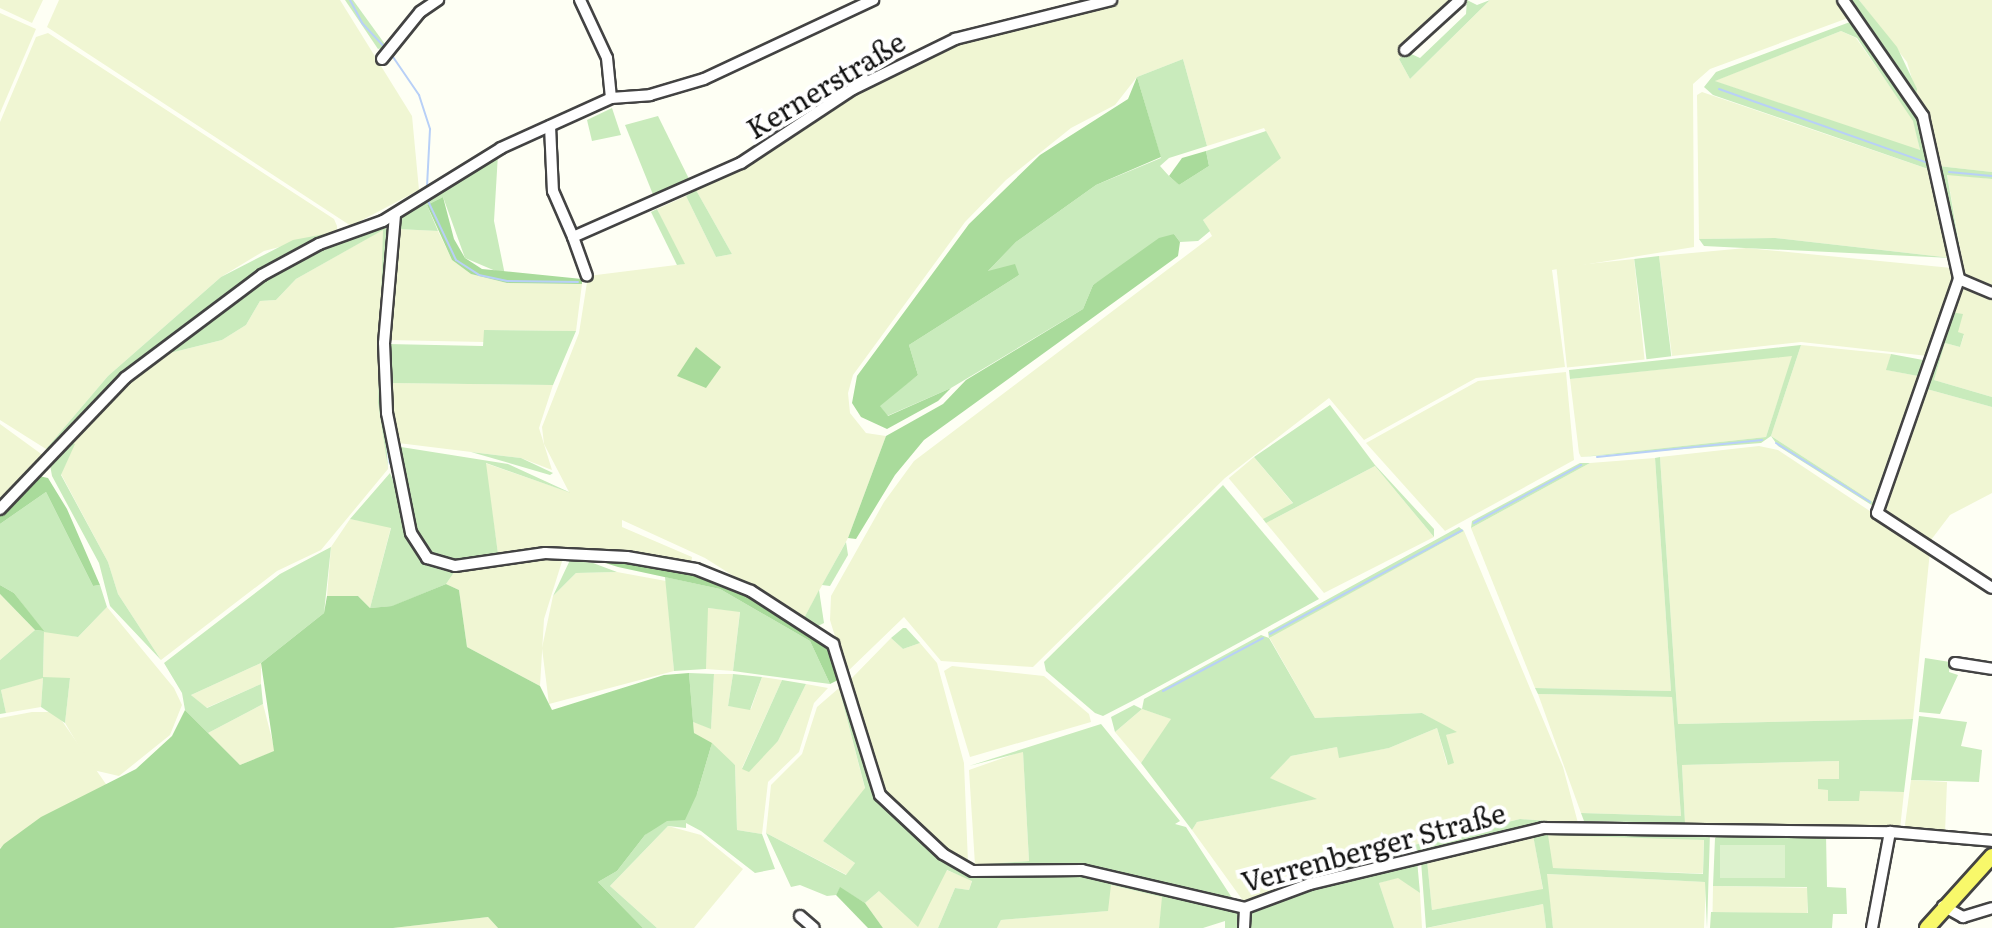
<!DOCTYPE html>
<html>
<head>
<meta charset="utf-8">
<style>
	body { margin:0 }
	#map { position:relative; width:1992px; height:928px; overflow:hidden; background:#fefff4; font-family:Literata,serif }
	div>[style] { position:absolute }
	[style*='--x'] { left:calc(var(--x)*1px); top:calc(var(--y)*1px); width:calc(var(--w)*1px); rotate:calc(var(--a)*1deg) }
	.farmland>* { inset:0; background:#f0f6d3; transform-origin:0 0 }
	.green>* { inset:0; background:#c9ebbc; transform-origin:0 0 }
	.forest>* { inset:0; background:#a9db9b }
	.pitch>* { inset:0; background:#ddf2ce; transform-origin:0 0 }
	.stream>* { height:2px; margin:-1px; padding:0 1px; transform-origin:1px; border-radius:1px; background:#b8d0f7 }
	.roads { filter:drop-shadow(2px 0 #434343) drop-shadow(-2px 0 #434343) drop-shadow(0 2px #434343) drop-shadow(0 -2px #434343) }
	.minor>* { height:10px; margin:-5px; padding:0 5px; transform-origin:5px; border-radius:5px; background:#fff }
	.major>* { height:14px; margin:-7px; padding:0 7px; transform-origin:7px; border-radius:7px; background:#f8f86a }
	span { translate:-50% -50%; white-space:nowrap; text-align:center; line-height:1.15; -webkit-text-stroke:8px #fff; paint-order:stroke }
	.street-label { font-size:28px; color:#101010 }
</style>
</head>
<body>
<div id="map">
	<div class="farmland">
		<i style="clip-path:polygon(0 0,43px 0,32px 23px,0 8px)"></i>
		<i style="clip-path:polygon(59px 0,340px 0,412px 116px,419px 190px,351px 226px,47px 27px)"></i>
		<i style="clip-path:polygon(1121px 0,1463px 0,1399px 59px,1410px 79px,1490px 0,1836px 0,1848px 18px,1710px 69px,1693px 84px,1694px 247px,1552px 270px,1565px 367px,1476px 378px,1364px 440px,1329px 398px,1225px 478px,1033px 667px,941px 661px,904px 617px,846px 673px,830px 620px,831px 596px,884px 502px,914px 461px,1212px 236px,1203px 220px,1280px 158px,1264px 128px,1207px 146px,1183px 59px,1137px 77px,1115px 105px,1071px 128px,1006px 180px,965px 222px,853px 375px,848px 393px,850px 413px,866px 433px,886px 436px,848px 538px,803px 620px,705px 558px,622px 520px,622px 527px,692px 557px,691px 565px,556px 550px,498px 554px,485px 463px,569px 492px,544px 444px,542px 427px,579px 333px,588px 276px,684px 264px,657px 209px,686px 196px,716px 257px,732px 254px,696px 190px,855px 92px,957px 41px)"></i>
		<i style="clip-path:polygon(1859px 0,1992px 0,1992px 172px,1938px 166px,1907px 62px)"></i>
		<i style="clip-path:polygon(0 13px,36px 29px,0 113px)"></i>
		<i style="clip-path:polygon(1841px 31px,1856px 38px,1914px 121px,1920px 151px,1714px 81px)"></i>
		<i style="clip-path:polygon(48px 33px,334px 219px,337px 226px,337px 232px,264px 251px,221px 277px,108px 376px,46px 449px,0 420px,0 122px,36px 37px)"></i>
		<i style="clip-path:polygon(1702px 92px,1934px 171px,1952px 258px,1775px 238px,1699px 239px,1697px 95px)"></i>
		<i style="clip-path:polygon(1947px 174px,1992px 179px,1992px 290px,1965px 276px)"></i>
		<i style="clip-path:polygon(384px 229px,378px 403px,388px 469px,321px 550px,277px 571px,161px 660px,118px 594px,108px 562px,61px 474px,74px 445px,70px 442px,154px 357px,222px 340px,246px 325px,260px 301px,276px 300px,296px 279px)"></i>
		<i style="clip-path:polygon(397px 229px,438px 231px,452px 260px,471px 274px,507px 283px,582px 284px,576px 331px,484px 330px,484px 342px,387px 340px)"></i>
		<i style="clip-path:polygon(1746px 248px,1952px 268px,1953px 284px,1928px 356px,1801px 342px,1672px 356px,1659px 256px)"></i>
		<i style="left:1634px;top:259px;width:101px;height:78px;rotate:84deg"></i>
		<i style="clip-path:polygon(1963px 284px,1992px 296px,1992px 397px,1934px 380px,1945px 343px,1960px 347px,1964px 335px,1957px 332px,1950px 312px)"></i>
		<i style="clip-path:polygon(1801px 345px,1891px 354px,1887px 370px,1918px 376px,1873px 502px,1771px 436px)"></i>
		<i style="clip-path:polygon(1793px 355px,1766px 437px,1581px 457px,1579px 453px,1570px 379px)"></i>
		<i style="clip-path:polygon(1566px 372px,1574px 460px,1445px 531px,1366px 443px,1478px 381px)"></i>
		<i style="clip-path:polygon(388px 383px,553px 385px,539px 428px,552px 470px,521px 458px,398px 443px)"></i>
		<i style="clip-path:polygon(1923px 388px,1992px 407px,1992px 493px,1950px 515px,1931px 540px,1880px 507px)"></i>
		<i style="clip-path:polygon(0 424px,44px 456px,0 498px)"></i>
		<i style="clip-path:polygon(1759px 446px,1778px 450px,1930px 551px,1913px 719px,1678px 724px,1660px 457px)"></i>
		<i style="left:1254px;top:457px;width:60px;height:33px;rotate:50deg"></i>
		<i style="clip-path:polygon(1655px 458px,1671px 691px,1535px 688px,1471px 528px,1590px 463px)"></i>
		<i style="clip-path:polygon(1375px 466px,1434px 537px,1324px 593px,1266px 523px)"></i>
		<i style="clip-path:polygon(350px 519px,391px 527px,370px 608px,358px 596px,327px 596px,331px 547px)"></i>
		<i style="clip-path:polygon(1464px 531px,1563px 767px,1578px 823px,1520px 819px,1361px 858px,1363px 867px,1244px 902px,1192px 830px,1197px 822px,1315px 799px,1269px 778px,1291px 756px,1337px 747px,1340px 757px,1389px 748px,1437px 728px,1447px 764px,1446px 735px,1455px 732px,1422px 713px,1315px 718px,1269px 637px)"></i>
		<i style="clip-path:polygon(564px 555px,544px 619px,540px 686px,467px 647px,459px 590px,446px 584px,455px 571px,501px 559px)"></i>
		<i style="clip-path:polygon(617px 572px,666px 581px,674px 671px,549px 704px,542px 648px,553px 596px,576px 573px)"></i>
		<i style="clip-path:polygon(0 594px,35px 630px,0 660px)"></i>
		<i style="clip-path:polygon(107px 607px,174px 688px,182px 705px,170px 735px,119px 776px,93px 770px,65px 723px,70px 678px,43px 678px,41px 707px,6px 713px,1px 690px,43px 677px,44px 631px,78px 637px)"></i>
		<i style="clip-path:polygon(707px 608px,740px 611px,733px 671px,706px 669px)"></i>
		<i style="clip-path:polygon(891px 638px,903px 649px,920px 643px,937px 663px,964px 763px,968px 863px,944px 851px,882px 794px,849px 681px)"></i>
		<i style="clip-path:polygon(261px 663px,261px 684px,206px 708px,191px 695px)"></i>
		<i style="clip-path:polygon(952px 666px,1044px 676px,1089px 714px,1091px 722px,970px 757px,944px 671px)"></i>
		<i style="clip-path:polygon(714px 674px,733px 674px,728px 706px,751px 709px,762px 677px,782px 680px,742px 768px,778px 741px,806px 684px,828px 688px,814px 703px,799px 752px,768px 782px,762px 834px,737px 830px,735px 765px,694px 733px,693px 722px,711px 728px)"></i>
		<i style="clip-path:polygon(839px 688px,865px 789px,823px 841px,855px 863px,847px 875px,766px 833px,771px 785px,802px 754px,817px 707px)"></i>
		<i style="clip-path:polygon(1538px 694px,1672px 697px,1681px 816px,1581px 813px)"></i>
		<i style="clip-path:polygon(263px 704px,275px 751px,240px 765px,208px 733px)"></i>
		<i style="clip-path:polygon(1142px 709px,1172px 719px,1141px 763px,1115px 732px)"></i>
		<i style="clip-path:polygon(32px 712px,50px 712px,60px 718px,108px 787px,0 848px,0 718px)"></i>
		<i style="clip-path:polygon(1023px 751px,1029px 861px,975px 865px,969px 770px)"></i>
		<i style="clip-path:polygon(1839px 761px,1839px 779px,1819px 779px,1859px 791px,1904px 792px,1900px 829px,1685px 823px,1682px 765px)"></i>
		<i style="clip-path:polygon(1911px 780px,1947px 782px,1945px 833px,1908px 830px,1905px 825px)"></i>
		<i style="clip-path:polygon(668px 826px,701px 835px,743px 869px,694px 928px,657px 928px,610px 886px)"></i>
		<i style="clip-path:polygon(1533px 834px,1543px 890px,1432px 910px,1427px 860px)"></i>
		<i style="left:1548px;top:834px;width:156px;height:34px;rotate:2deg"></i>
		<i style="clip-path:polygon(946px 870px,972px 880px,969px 890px,955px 888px,938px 928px,883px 928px,865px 903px,879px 891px)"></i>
		<i style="clip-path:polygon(1546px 874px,1706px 882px,1704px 928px,1553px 928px)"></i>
		<i style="clip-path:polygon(1398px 877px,1420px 893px,1422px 928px,1394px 928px,1379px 883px)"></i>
		<i style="clip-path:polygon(1110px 885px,1163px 897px,1159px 928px,997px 928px,1001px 920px,1107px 911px)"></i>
		<i style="left:1713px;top:886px;width:95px;height:26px;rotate:1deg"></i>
		<i style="clip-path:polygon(1543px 904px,1546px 928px,1427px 928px)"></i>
		<i style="clip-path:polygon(488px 917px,498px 928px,393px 928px)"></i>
	</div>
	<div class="green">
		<i style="clip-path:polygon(345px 0,353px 0,387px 47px,378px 49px)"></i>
		<i style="clip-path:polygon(1467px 0,1477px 5px,1490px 0,1410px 79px,1399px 59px,1407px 52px,1420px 58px,1466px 14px)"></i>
		<i style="clip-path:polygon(1843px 0,1859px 0,1897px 47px,1917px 89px,1915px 101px)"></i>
		<i style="clip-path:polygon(evenodd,1850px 22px,1857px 24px,1920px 115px,1934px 171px,1713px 95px,1704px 87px,1716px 72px,1850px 22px,1841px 31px,1857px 38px,1913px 121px,1920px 150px,1715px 81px,1841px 31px)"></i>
		<i style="clip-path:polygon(1183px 59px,1207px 146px,1169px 158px,1160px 166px,1169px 176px,1179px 185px,1209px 166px,1206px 151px,1266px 131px,1281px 158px,1203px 220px,1210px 231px,1198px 241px,1180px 242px,1174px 234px,1093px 285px,1083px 309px,951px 388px,887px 416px,879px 405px,918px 375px,909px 345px,1019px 275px,987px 272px,1016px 242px,1096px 185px,1161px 158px,1137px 77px)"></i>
		<i style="clip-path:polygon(612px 108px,621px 135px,592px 141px,587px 120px)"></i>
		<i style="clip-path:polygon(658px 116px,691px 183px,654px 197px,625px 125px)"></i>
		<i style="clip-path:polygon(498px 154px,494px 221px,505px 275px,465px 258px,443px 197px,427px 205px,438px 231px,397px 229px,401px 214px)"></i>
		<i style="clip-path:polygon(1938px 166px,1992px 172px,1992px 179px,1947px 175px,1961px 256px,1956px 255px)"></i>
		<i style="clip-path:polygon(696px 190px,732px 254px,716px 257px,686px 196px)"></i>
		<i style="clip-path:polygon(657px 209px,685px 264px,677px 265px,651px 212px)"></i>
		<i style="clip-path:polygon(382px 224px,390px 232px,384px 411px,388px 469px,378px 403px,383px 230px,296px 279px,276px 300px,260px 301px,246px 325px,222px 340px,154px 357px,292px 259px)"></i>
		<i style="clip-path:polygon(325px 234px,260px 273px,151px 353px,50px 452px,46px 449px,108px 376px,221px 277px,293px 240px)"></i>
		<i style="clip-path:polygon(1775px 238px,1952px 258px,1704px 246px,1699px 239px)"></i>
		<i style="left:1659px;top:256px;width:101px;height:25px;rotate:83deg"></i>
		<i style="clip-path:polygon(1950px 312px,1963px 314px,1958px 332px,1964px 334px,1960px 347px,1945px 343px,1934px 380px,1992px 397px,1992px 407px,1923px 388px)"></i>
		<i style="clip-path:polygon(484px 330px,576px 331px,553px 385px,388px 383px,387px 344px,483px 346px)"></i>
		<i style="clip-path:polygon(1801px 345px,1771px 436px,1873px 502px,1918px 376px,1886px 370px,1891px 354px,1923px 360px,1925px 369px,1873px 506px,1778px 446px,1771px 436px,1761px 443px,1581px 457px,1766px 437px,1792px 356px,1570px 379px,1569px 370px)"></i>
		<i style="clip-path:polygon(1330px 405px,1375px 465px,1434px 529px,1434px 537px,1375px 466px,1266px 523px,1263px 519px,1293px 503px,1254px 457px)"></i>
		<i style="clip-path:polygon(70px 442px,75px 444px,61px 475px,108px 562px,118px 594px,161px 660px,110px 606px,99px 563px,52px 476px,50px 465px)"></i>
		<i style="clip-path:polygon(401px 447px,508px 464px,571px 493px,486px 463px,498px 554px,441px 562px,419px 546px,395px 449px)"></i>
		<i style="clip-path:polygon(471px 452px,521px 458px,553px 473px,550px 475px)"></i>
		<i style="clip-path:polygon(1660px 457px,1678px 724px,1913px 719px,1904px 792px,1860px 791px,1859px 801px,1828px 801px,1828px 790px,1818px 789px,1818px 779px,1839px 779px,1839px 761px,1682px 765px,1685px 823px,1584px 821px,1581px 813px,1681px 816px,1672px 697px,1538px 694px,1535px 688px,1671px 691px,1655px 458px)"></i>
		<i style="clip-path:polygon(1580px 463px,1590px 463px,1471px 528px,1472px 521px)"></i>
		<i style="clip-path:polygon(390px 473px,426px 560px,441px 570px,455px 571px,446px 584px,393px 606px,370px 608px,391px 528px,350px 519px)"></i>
		<i style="clip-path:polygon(1223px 485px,1319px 599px,1134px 700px,1103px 716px,1095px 713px,1046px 671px,1044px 662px)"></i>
		<i style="clip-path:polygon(46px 492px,93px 586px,100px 585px,107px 607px,78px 637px,44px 632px,43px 677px,70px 678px,65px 723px,41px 707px,43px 678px,1px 690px,6px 713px,0 714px,0 660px,35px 630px,43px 631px,14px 593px,0 585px,0 524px)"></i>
		<i style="clip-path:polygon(1459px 527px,1464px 531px,1269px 638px,1315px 718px,1422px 713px,1457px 732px,1446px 735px,1454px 763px,1448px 765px,1437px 728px,1389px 748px,1339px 758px,1337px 747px,1291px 756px,1270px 778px,1317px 799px,1197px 822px,1192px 830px,1141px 763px,1171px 719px,1142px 709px,1115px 732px,1111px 717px,1134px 705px,1142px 709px,1144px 699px,1261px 635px,1269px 638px,1268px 632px)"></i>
		<i style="clip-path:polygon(846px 542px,848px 555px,830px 586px,822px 585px)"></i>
		<i style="clip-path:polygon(331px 547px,324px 613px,261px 663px,191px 695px,207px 708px,261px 684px,263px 704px,208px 733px,185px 710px,182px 693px,164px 663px,280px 574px)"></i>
		<i style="clip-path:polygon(570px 560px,593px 563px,617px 572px,576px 573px,553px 596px)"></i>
		<i style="clip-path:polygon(665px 577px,720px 589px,810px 641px,830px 684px,733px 671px,740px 612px,708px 608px,706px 669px,674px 671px)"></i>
		<i style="clip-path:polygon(819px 590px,824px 623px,816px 627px,803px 620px)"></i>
		<i style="clip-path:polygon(903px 628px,906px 628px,920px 643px,903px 649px,891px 638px)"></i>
		<i style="clip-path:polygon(1925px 658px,1950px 662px,1949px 672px,1958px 675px,1940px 714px,1919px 712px)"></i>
		<i style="clip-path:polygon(689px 673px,714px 674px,711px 729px,693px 722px)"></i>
		<i style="clip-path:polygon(733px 674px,762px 677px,750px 710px,728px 706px)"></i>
		<i style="clip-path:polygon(782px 680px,806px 684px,778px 741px,749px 772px,742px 769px)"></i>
		<i style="clip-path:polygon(839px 688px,876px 796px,941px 857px,972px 873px,1066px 871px,1226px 908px,1238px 913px,1240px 928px,1225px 928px,1225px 921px,1203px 928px,1159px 928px,1162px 897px,1111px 885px,1108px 911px,1001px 920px,997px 928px,938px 928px,955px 888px,969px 890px,972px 881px,947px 870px,918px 927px,879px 891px,865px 903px,840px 888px,836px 895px,827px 896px,800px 885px,791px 887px,766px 833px,846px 875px,855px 863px,823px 841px,865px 788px)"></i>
		<i style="clip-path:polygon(1919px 716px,1967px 722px,1961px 746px,1982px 750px,1979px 782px,1911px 780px)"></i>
		<i style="clip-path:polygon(1101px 724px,1180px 821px,1175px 824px,1186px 827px,1236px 904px,1117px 874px,978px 869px,975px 865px,1029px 861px,1023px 752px,969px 766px)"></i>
		<i style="clip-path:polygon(712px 743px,735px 765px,737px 830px,762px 834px,775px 869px,755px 873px,701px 831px,686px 823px,686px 828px,668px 826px,610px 886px,657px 928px,643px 928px,598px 882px,617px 871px,645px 835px,697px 794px)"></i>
		<i style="clip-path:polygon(1520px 819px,1578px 823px,1363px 867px,1361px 858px)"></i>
		<i style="clip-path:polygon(evenodd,1546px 831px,1710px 833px,1707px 928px,1705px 882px,1547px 874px,1553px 928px,1546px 928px,1543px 904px,1426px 928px,1421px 861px,1546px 831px,1533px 835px,1543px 889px,1432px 910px,1427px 860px,1533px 835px,1546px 831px,1548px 835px,1704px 840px,1703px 874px,1553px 868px,1548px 835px)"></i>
		<i style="clip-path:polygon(1720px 833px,1826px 834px,1827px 887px,1846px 888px,1847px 914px,1833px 914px,1832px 928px,1710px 928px,1711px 912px,1808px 913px,1807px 887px,1713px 886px,1715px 838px)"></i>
		<i style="clip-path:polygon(1417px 860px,1420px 893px,1398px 878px,1379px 883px,1394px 928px,1245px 928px,1249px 911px,1311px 887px)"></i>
	</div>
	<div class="forest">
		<i style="clip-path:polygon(1137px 77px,1161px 157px,1096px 185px,1016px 242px,988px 271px,1015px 264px,1019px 275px,909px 345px,918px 375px,880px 406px,888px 416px,951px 388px,938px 401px,887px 429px,861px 417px,852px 403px,857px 376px,969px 224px,1040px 155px,1128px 99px)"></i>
		<i style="clip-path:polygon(1206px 151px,1209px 166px,1179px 185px,1169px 176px,1182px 158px)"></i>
		<i style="clip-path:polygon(443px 197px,454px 239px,465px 258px,482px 269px,582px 279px,582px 284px,507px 283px,471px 274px,452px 260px,427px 205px)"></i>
		<i style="clip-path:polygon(1174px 234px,1180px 242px,1178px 256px,924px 440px,895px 475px,856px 539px,848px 538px,886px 436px,943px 404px,966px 380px,1083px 309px,1093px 285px,1159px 238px)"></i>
		<i style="clip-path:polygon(696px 347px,721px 367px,706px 388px,677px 376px)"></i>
		<i style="clip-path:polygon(39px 476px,48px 478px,67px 509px,100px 585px,93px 586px,46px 492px,0 524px,0 512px)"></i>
		<i style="clip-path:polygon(601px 556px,664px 565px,729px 583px,829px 644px,840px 679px,830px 684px,810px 641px,720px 589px,618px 567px,599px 561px)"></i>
		<i style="clip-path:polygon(446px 584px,459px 590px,467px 647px,540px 686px,552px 710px,664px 675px,689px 673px,694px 733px,712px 743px,697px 794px,685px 820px,667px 821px,645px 835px,617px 871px,598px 882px,643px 928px,498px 928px,488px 917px,393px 928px,0 928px,0 849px,4px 844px,41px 817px,136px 769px,172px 736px,185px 710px,240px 765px,274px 751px,261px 663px,324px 613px,327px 596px,358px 596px,370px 608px,392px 606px)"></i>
		<i style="clip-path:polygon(0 585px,14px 593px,44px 631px,35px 630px,0 594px)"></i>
		<i style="clip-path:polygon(840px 887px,865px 903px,883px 928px,868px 928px,836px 895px)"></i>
	</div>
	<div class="pitch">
		<i style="left:1720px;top:845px;width:65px;height:33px"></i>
	</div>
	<div class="stream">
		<i style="--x:350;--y:0;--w:26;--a:62"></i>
		<i style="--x:362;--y:23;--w:35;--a:47"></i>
		<i style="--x:391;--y:54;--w:50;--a:55.7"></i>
		<i style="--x:419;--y:95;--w:36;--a:72"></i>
		<i style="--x:430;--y:129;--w:57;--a:93"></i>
		<i style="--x:1719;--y:89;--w:222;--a:19.5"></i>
		<i style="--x:1949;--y:172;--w:43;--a:5.3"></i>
		<i style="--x:428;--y:201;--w:65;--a:64.6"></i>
		<i style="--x:456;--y:260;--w:27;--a:33"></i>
		<i style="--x:479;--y:275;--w:30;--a:12"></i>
		<i style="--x:508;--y:281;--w:70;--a:0.8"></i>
		<i style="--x:381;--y:324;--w:92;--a:-85.6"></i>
		<i style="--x:384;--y:426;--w:38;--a:81"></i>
		<i style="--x:1776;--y:443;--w:111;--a:32.1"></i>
		<i style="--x:1597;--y:457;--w:166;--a:-5.9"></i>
		<i style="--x:393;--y:475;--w:35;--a:77"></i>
		<i style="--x:1474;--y:523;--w:122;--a:-28.5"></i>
		<i style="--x:411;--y:542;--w:17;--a:59"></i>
		<i style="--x:1270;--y:634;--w:218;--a:-28.4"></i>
		<i style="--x:1163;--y:691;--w:113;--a:-27.9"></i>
	</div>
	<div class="roads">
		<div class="minor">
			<i style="--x:580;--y:0;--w:64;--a:65"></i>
			<i style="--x:607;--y:58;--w:40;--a:84.3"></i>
			<i style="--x:1843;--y:0;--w:141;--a:55.4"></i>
			<i style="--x:1923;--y:116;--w:167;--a:77.5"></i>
			<i style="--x:1959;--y:279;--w:248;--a:109.3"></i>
			<i style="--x:1877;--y:513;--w:137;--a:33.1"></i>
			<i style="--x:1405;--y:50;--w:74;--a:-42.3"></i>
			<i style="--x:382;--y:59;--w:60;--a:-51"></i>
			<i style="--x:420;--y:12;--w:22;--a:-34"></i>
			<i style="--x:611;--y:98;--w:39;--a:-4"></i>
			<i style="--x:650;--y:95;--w:56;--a:-16.5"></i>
			<i style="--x:704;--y:79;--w:187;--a:-25.1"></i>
			<i style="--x:550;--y:126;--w:65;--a:87.4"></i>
			<i style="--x:553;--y:191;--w:50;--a:66.5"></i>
			<i style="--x:573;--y:237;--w:184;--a:-23.8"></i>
			<i style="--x:741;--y:163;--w:134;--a:-33.5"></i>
			<i style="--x:853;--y:89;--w:114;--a:-26.1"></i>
			<i style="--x:955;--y:39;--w:161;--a:-14"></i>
			<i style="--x:395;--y:215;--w:128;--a:94.9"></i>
			<i style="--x:384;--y:343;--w:70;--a:87.5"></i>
			<i style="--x:387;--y:413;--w:122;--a:78.7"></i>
			<i style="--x:411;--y:533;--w:30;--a:57"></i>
			<i style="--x:427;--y:558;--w:29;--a:16"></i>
			<i style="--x:455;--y:566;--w:91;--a:-8.2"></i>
			<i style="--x:545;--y:553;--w:82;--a:2.8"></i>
			<i style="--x:627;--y:557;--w:70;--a:9.9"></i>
			<i style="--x:696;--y:569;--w:59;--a:21.8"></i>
			<i style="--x:751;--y:591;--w:98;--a:32.9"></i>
			<i style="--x:833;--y:644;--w:158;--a:72.7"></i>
			<i style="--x:880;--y:795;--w:86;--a:43.1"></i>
			<i style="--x:943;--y:854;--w:34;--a:30"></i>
			<i style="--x:973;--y:871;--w:109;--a:-0.5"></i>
			<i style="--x:1082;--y:870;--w:167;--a:13.1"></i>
			<i style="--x:1245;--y:908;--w:69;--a:-20.3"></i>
			<i style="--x:1310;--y:884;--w:240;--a:-13.5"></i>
			<i style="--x:1543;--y:828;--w:347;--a:0.7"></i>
			<i style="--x:1890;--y:832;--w:102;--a:5"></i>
			<i style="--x:573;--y:237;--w:41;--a:70.3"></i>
			<i style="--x:1959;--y:279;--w:36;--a:23"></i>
			<i style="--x:0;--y:509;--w:181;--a:-46.3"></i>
			<i style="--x:125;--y:378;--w:171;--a:-36.9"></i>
			<i style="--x:262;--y:275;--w:65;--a:-28.5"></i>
			<i style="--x:319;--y:244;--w:68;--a:-19.8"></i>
			<i style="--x:383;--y:221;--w:139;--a:-31.7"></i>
			<i style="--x:501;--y:148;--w:121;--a:-24.4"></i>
			<i style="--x:1955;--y:663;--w:37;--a:9"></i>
			<i style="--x:1943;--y:906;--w:23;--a:29"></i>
			<i style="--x:1963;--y:917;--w:30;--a:-17"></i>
			<i style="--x:800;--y:916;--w:18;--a:41"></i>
			<i style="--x:1244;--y:928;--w:20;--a:-87"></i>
			<i style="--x:1872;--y:928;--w:98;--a:-79.4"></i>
		</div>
		<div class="major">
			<i style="--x:1927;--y:928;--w:97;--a:-47.9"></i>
		</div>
	</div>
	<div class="street-label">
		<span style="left:825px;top:84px;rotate:-31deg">Kernerstraße</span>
		<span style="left:1373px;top:846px;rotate:-15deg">Verrenberger Straße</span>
	</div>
</div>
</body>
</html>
